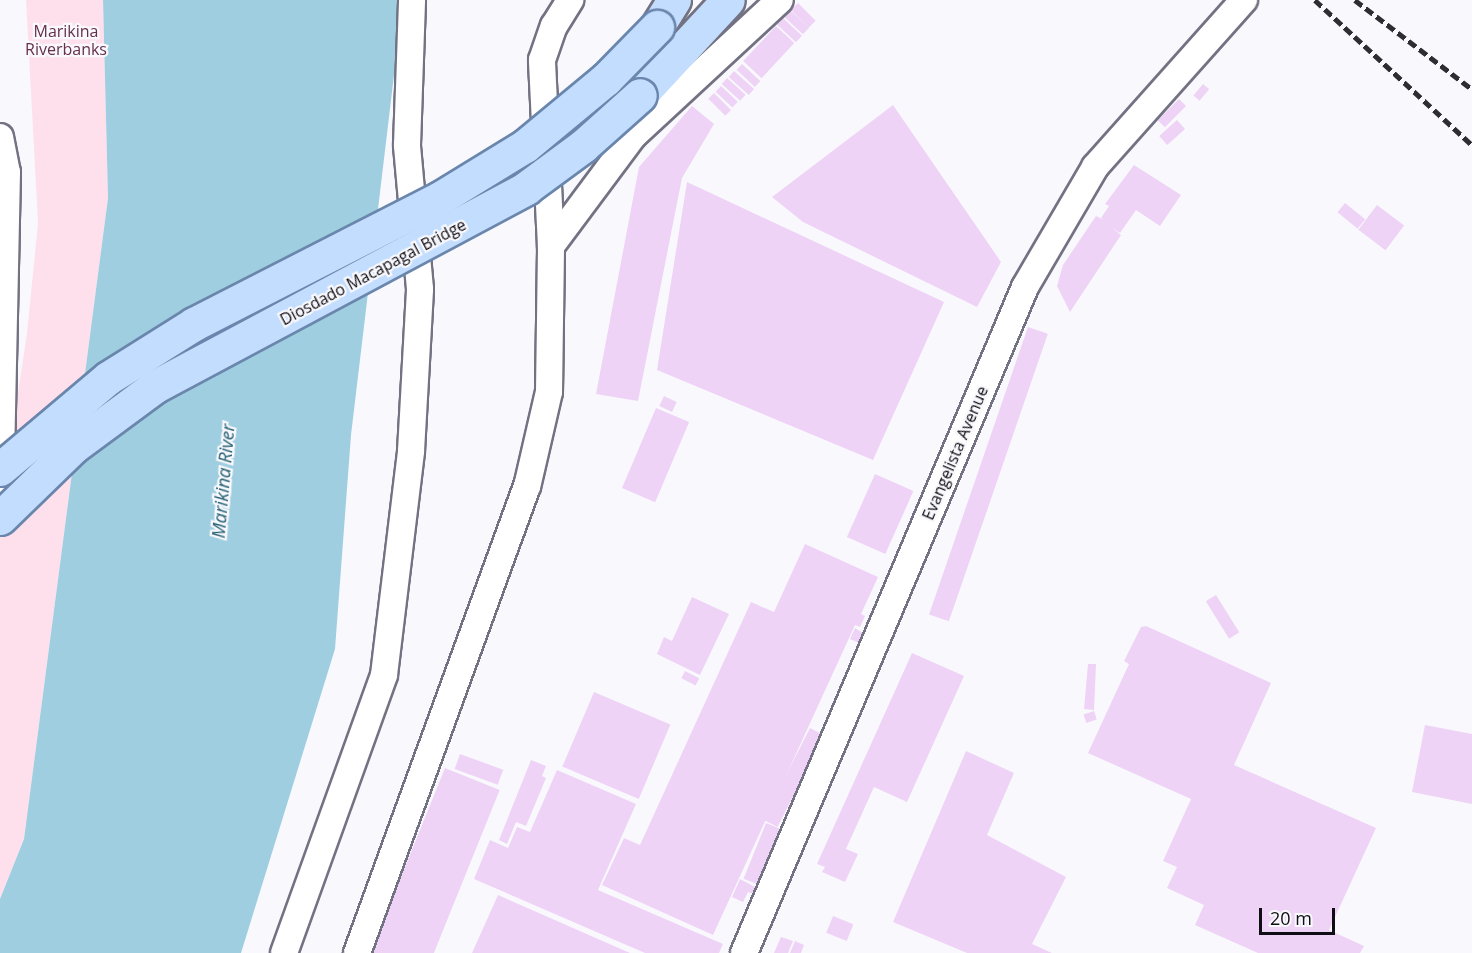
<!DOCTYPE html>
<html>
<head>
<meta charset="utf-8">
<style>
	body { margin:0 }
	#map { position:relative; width:1472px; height:953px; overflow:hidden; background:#f9f9fd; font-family:"Open Sans",sans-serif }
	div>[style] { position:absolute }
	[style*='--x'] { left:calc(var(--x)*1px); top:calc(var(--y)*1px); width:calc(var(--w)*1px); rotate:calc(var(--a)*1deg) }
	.green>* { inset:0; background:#fee0ed }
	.water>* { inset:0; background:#9fcee0 }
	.building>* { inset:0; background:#eed3f6; transform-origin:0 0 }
	.roads { filter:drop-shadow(2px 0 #727283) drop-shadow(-2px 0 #727283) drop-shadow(0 2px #727283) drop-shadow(0 -2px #727283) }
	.minor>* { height:26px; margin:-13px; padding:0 13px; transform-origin:13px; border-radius:13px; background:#fff }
	.major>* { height:33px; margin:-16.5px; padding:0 16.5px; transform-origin:16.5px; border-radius:16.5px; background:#c3ddfe }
	.rail>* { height:4.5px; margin-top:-2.25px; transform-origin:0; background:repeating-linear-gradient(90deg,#2d2d32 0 9px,transparent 0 13.5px) }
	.bridges { filter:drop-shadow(2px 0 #6a86ac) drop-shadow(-2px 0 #6a86ac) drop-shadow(0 2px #6a86ac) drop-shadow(0 -2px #6a86ac) }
	.major-bridge>* { height:33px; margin:-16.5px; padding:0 16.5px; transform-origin:16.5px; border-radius:16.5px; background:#c3ddfe }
	span { translate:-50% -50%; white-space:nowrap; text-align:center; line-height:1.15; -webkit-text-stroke:4.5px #f9f9fd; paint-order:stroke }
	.park-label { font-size:16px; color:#66304b }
	.street-label { font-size:16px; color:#0e0e14 }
	.water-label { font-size:18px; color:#205c70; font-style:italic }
	.scale { position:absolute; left:1259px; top:908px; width:76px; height:27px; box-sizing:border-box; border:3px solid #0e0e14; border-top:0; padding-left:8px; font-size:18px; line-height:21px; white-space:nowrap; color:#0e0e14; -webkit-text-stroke:4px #f9f9fd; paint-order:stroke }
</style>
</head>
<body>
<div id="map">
	<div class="green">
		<i style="clip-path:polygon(26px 0,103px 0,108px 198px,24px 839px,0 899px,0 512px,27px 333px,38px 223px)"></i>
	</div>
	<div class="water">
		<i style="clip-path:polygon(103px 0,403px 0,351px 435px,335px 649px,241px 953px,0 953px,0 899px,24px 839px,108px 198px)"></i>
	</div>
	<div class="building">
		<i style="left:798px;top:3px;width:25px;height:10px;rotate:45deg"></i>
		<i style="left:790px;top:10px;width:26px;height:9px;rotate:43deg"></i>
		<i style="left:783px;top:18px;width:26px;height:9px;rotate:43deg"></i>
		<i style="left:776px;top:26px;width:25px;height:48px;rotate:43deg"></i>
		<i style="left:742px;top:64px;width:25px;height:8px;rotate:43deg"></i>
		<i style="left:734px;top:71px;width:27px;height:8px;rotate:42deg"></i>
		<i style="left:727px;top:78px;width:25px;height:8px;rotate:42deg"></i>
		<i style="left:1203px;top:84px;width:8px;height:15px;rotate:40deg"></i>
		<i style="left:721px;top:86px;width:23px;height:8px;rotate:43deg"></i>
		<i style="left:714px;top:93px;width:24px;height:8px;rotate:45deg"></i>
		<i style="left:1179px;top:99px;width:10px;height:30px;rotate:45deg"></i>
		<i style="clip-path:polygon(893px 105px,1001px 262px,977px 307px,803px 222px,772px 197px)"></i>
		<i style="clip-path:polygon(692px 106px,714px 124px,682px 178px,638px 401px,596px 394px,639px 167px)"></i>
		<i style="left:1177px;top:120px;width:12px;height:24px;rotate:48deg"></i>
		<i style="clip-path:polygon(1134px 165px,1181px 195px,1160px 226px,1136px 210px,1120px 233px,1112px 228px,1121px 235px,1070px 312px,1057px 286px,1063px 265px,1096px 216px,1104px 220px,1101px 218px,1109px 206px,1105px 204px)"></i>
		<i style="clip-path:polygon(687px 182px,944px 302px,873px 460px,657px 370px)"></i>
		<i style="left:1345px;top:203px;width:26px;height:12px;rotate:39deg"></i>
		<i style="left:1377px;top:205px;width:34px;height:31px;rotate:37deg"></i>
		<i style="left:1028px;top:327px;width:21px;height:304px;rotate:19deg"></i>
		<i style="left:664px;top:396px;width:14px;height:11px;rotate:25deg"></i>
		<i style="left:656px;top:408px;width:36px;height:87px;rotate:23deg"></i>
		<i style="left:875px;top:474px;width:42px;height:69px;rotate:24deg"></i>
		<i style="clip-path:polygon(805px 544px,878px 577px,861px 614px,865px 616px,860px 627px,855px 625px,713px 935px,602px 885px,624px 838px,640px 845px,751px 602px,774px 612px)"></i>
		<i style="left:1216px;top:595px;width:44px;height:12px;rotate:58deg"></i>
		<i style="clip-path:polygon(692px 597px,729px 614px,700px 675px,657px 654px,664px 637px,672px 641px)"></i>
		<i style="clip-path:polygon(1146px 626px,1271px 683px,1234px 765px,1376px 828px,1329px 930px,1364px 946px,1360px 953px,1258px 953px,1195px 925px,1204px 905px,1167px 888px,1177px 867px,1163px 861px,1191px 799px,1088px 753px,1129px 664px,1124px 661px,1141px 627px)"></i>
		<i style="clip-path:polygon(855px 628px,863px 633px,859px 643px,850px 639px)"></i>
		<i style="clip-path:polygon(912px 653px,964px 676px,907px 802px,874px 787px,846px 849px,858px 854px,845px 882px,822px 872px,825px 867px,817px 864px)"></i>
		<i style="clip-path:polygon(1088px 664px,1096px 664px,1094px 710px,1084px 709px)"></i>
		<i style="left:685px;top:671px;width:16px;height:8px;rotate:27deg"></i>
		<i style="left:594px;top:692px;width:83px;height:81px;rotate:23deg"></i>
		<i style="left:1094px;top:711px;width:9px;height:11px;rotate:72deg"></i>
		<i style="clip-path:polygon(1425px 725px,1472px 734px,1472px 804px,1412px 792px)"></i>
		<i style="left:810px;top:728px;width:16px;height:103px;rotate:27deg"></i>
		<i style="clip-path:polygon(966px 751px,1014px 773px,987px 835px,1066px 877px,1032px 944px,1052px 953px,967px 953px,893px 922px)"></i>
		<i style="left:460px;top:754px;width:46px;height:16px;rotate:20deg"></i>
		<i style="clip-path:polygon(531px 760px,546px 766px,542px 776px,546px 778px,526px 826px,516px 822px,507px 844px,499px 840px)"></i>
		<i style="left:445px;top:768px;width:59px;height:200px;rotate:22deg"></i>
		<i style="clip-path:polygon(557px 770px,636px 804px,598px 890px,723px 944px,719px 953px,645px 953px,474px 879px,490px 840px,508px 848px,517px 827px,530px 832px)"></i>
		<i style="left:766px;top:823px;width:16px;height:60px;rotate:22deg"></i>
		<i style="clip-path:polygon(740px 879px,757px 888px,754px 894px,748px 892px,743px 902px,732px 897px)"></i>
		<i style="clip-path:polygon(498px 895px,630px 953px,472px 953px)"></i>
		<i style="left:833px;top:916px;width:22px;height:18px;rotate:22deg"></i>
		<i style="clip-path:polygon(781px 937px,793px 941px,788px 953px,774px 953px)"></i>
		<i style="clip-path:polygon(795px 941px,804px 945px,801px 953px,790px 953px)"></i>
	</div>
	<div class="roads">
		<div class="minor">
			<i style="--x:0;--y:137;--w:36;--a:79"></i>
			<i style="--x:7;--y:172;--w:341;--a:91.2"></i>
			<i style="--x:551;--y:246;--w:137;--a:-53.3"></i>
			<i style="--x:633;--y:136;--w:200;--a:-42.8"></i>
			<i style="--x:284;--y:953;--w:295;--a:-70.2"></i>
			<i style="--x:384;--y:675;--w:226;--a:-83.1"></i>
			<i style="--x:411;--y:451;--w:162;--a:-86.8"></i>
			<i style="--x:420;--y:289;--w:145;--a:-95.2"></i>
			<i style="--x:407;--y:145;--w:145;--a:-88"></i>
			<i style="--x:357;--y:953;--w:496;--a:-70"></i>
			<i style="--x:527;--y:487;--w:98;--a:-77"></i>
			<i style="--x:549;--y:392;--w:146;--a:-89.2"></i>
			<i style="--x:551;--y:246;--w:186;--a:-92.8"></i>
			<i style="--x:542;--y:60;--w:36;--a:-71"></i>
			<i style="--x:554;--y:26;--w:31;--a:-58"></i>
			<i style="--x:744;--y:953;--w:723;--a:-67.12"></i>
			<i style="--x:1025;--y:287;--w:139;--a:-59.7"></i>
			<i style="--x:1095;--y:167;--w:224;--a:-48.3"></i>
		</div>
		<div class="major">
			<i style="--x:657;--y:27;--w:32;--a:-58"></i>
			<i style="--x:640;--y:95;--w:129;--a:-47.2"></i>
		</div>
	</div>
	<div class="rail">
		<i style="--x:1315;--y:0;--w:214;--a:42.7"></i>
		<i style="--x:1355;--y:0;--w:147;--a:37.3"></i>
	</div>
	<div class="bridges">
		<div class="major-bridge">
			<i style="--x:0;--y:469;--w:141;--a:-40.1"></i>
			<i style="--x:108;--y:378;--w:102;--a:-32.1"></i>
			<i style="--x:194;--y:324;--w:276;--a:-27.1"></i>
			<i style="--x:440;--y:198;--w:100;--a:-31.5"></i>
			<i style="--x:525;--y:146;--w:105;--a:-39.6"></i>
			<i style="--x:606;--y:79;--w:73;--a:-45.6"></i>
			<i style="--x:0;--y:518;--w:102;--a:-44.2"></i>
			<i style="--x:73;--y:447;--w:101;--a:-36.5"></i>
			<i style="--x:154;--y:387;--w:422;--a:-28.1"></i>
			<i style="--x:526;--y:188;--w:71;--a:-36.4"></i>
			<i style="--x:583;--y:146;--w:76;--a:-41.8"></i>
		</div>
	</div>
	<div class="park-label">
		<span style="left:66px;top:40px">Marikina<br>Riverbanks</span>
	</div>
	<div class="street-label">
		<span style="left:373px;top:272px;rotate:-28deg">Diosdado Macapagal Bridge</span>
		<span style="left:955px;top:453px;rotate:-67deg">Evangelista Avenue</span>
	</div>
	<div class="water-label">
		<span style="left:223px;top:481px;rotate:-85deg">Marikina River</span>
	</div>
	<div class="scale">20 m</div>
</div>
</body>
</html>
